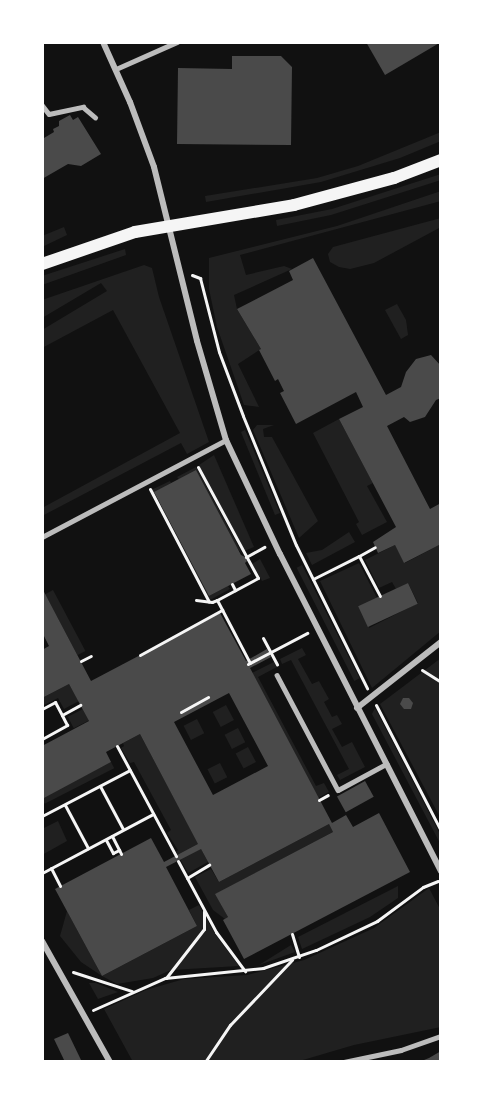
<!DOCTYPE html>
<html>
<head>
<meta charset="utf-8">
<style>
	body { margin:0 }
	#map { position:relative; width:483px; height:1104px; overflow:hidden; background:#111; font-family:"Asap Condensed",sans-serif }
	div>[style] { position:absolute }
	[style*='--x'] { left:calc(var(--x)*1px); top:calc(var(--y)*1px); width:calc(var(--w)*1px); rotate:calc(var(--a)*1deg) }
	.green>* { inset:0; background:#202020; transform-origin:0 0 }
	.building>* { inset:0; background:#4a4a4a; transform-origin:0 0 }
	.path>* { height:3px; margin:-1.5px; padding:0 1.5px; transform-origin:1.5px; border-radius:1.5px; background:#f5f5f5 }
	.service>* { height:4.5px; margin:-2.25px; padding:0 2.25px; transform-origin:2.25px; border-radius:2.25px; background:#bcbcbc }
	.minor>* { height:6px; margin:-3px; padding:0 3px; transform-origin:3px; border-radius:3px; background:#bcbcbc }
	.secondary>* { height:12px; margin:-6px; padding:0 6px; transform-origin:6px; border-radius:6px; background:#f5f5f5 }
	span { translate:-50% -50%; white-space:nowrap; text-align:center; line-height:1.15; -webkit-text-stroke:4.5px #fff; paint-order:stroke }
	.frame { position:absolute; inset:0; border:44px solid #fff; pointer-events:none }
</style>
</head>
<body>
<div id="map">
	<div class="green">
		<i style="clip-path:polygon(441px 132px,441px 141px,400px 158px,321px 182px,206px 202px,205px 196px,317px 178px,358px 166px)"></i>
		<i style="clip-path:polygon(441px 174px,441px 180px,331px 215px,277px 226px,276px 220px,332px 209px)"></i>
		<i style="clip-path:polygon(441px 191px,441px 201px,240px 255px,246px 275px,284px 266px,292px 269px,234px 295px,237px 309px,261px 349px,238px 364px,259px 407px,244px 405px,217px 327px,209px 289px,209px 258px,337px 226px)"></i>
		<i style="clip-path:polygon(441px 218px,441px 227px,374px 263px,350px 269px,339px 267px,330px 262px,328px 254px,333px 247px)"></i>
		<i style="clip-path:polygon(64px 227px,67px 235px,42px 247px,42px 236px)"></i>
		<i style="clip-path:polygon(125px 249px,126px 255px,42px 285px,42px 276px,48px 274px)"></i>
		<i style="clip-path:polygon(144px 265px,152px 268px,159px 297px,209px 442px,187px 454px,181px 443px,42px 516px,42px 508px,180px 433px,113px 310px,42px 348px,42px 330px,107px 291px,101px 283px,42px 318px,42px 300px)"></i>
		<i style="clip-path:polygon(397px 304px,406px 320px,408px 335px,401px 339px,385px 310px)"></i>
		<i style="clip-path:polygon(339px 419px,373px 483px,367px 486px,387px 522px,362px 535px,356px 524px,359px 522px,313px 433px)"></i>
		<i style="clip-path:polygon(257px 425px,274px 425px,263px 429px,264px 437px,272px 437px,318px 521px,299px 538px,253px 430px)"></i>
		<i style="clip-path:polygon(245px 430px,280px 513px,275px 515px,241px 432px)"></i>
		<i style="clip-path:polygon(214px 455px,254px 547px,244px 551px,199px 465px)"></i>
		<i style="clip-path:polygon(196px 467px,243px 555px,177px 477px)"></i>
		<i style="clip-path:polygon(170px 481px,171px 483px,154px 493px,209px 596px,228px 586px,230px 589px,210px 600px,151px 490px)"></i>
		<i style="clip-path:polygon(349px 532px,355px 542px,312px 565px,306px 553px,322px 550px)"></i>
		<i style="clip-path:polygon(441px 544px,441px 631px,372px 688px,320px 581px,359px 563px,377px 598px,369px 628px,418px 603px,408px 583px,396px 589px,392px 582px,379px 588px,365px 560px,395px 545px,405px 563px)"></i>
		<i style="clip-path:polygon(260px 559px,270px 578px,262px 581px,252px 564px)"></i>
		<i style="left:302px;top:565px;width:127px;height:6px;rotate:63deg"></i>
		<i style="left:53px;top:590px;width:69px;height:9px;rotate:62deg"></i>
		<i style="clip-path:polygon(302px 648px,306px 655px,298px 659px,312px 684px,319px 681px,329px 699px,324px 702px,332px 717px,337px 715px,342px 724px,332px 729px,342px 747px,352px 742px,365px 767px,340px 780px,337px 775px,349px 769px,291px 660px,282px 664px,280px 659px)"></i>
		<i style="clip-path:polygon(441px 658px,441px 819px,380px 704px)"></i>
		<i style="clip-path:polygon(274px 662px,277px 667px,258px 677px,316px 786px,324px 783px,329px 792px,318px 798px,252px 673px)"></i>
		<i style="clip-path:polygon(69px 684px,79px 701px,64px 709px,58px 698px,42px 706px,42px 698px)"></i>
		<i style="left:226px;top:705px;width:17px;height:15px;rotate:62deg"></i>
		<i style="clip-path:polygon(375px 708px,441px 836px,441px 845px,372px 714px)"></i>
		<i style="left:83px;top:709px;width:13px;height:17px;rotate:63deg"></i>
		<i style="left:197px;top:719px;width:16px;height:15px;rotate:63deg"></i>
		<i style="left:238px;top:728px;width:16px;height:15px;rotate:63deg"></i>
		<i style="clip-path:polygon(140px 734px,208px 862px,188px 873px,176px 852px,178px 850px,167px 833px,171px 830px,134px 762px,130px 763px,121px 748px,124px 746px,123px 743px)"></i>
		<i style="left:248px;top:747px;width:17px;height:14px;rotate:62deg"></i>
		<i style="left:111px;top:762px;width:7px;height:78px;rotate:63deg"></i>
		<i style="left:220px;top:763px;width:16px;height:14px;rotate:63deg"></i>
		<i style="clip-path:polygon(58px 821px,67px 841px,42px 855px,42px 829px)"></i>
		<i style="clip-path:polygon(329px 824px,333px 832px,216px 894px,228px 917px,225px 919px,213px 910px,195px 877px,211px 869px,219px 882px)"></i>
		<i style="clip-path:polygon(398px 886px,398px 898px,370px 917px,302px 949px,298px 937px)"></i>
		<i style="clip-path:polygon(429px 888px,441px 911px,441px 1027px,354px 1045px,296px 1062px,133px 1062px,104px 1009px,146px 990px,184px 979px,247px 975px,304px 960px,374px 928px)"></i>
		<i style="clip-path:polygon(199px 905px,215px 934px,239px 966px,171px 970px,153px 978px,117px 984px,102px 976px,81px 962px,60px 936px,67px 911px,102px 976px,197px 926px,189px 910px)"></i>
		<i style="clip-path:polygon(291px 945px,295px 952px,259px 965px)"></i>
		<i style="clip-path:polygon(89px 983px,96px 983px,118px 992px,98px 999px)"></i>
	</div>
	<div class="building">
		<i style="clip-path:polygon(366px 42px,441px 42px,385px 75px)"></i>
		<i style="clip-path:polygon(232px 56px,281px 56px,292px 67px,291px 145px,177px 144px,178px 68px,232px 69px)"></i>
		<i style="clip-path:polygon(70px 115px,73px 120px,78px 117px,101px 154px,81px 166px,68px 164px,42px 179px,42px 135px,44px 138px,54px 132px,53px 129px,59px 126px,59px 121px)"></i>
		<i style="clip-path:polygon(313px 258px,386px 395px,401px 387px,406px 372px,416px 359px,431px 355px,441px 366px,441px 398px,436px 400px,425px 417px,410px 422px,404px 417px,387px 426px,430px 509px,441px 503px,441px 544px,404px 563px,395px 545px,378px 553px,373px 542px,396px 527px,339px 419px,363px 407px,356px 392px,296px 424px,280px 393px,284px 391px,278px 379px,275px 381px,259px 350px,261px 349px,237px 309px,293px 280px,289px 271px)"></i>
		<i style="clip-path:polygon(196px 470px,241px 555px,245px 557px,247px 561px,245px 563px,251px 574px,209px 596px,154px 492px)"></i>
		<i style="left:408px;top:583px;width:23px;height:55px;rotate:65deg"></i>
		<i style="clip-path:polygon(evenodd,42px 588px,91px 681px,220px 613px,246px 661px,267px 649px,271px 657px,250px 668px,332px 823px,346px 815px,353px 827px,379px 813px,410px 872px,244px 959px,223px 920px,228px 917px,215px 894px,333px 832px,329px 824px,219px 882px,201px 849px,166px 867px,197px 926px,102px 976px,55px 889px,151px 838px,164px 862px,198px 844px,140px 734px,106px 752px,111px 762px,42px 799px,42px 746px,89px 721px,69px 684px,42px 698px,42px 650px,49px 646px,42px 632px,42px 588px,229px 693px,268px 766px,213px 795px,174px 722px,229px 693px)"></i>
		<i style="clip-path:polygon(403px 698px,409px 698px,413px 703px,411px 709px,404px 709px,400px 704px)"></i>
		<i style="left:365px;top:781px;width:18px;height:32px;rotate:61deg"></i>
		<i style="clip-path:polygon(68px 1033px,82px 1062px,65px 1062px,54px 1039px)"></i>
		<i style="clip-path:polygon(441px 1051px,441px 1062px,419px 1062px,429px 1058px)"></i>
	</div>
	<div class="path">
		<i style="--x:192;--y:275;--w:9;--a:21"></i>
		<i style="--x:200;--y:278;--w:76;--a:75.6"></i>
		<i style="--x:219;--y:352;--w:68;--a:69.4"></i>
		<i style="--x:243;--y:416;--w:139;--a:67.7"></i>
		<i style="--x:296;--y:545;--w:160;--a:63.6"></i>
		<i style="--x:198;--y:467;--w:126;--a:61.6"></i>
		<i style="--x:258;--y:578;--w:47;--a:151.8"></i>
		<i style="--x:217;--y:600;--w:71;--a:62.4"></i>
		<i style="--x:150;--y:489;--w:127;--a:62.4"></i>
		<i style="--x:359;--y:556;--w:18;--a:-29"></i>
		<i style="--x:246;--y:557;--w:21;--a:-29"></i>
		<i style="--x:313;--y:579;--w:51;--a:-26.6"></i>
		<i style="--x:359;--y:556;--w:45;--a:62.3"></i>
		<i style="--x:232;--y:584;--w:7;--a:63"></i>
		<i style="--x:196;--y:600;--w:16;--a:7"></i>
		<i style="--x:212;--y:602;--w:5;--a:-22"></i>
		<i style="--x:263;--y:638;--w:30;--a:62"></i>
		<i style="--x:140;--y:655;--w:94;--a:-28.8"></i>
		<i style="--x:81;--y:661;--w:11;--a:-27"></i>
		<i style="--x:248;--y:664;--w:67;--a:-27.7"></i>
		<i style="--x:422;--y:670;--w:22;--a:32"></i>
		<i style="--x:376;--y:705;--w:142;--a:62.7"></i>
		<i style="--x:42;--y:709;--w:15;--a:-28"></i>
		<i style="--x:55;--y:702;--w:15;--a:62"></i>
		<i style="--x:62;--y:715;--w:21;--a:-29"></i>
		<i style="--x:181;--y:712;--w:31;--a:-29"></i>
		<i style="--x:42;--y:739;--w:29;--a:-29"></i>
		<i style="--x:67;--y:725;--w:11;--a:-117"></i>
		<i style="--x:117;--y:746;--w:125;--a:61.8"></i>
		<i style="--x:100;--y:786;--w:49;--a:61.9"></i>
		<i style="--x:319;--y:800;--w:10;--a:-29"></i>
		<i style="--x:65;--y:805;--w:49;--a:61.9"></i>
		<i style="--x:42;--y:816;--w:99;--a:-27.6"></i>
		<i style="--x:112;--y:836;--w:20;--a:63"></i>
		<i style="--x:106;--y:840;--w:15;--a:62"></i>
		<i style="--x:113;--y:853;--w:7;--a:-27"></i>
		<i style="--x:178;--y:861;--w:81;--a:61.8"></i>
		<i style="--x:216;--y:932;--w:49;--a:53.4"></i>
		<i style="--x:51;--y:868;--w:20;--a:63"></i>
		<i style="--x:42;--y:873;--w:126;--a:-28"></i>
		<i style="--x:187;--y:878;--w:26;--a:-31"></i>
		<i style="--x:292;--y:934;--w:24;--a:73"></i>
		<i style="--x:73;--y:972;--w:62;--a:17.9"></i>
		<i style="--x:166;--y:978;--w:62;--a:-52.2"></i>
		<i style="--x:204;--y:929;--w:18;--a:-90"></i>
		<i style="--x:93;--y:1010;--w:79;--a:-24"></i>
		<i style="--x:165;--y:978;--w:99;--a:-5.8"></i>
		<i style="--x:263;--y:968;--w:56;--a:-18.8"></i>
		<i style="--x:316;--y:950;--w:68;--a:-25.4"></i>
		<i style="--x:377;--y:921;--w:57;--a:-36.5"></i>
		<i style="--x:423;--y:887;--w:16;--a:-22"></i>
		<i style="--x:205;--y:1062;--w:45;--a:-56"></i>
		<i style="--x:230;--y:1025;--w:90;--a:-46.4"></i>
	</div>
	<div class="service">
		<i style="--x:116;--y:69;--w:67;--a:-23.9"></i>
		<i style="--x:42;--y:105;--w:11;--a:52"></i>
		<i style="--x:49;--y:114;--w:35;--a:-12"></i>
		<i style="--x:83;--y:107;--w:16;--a:40"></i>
		<i style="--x:42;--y:537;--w:208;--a:-27.8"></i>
		<i style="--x:277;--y:675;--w:130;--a:62.1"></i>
		<i style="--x:338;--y:790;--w:55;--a:-28.4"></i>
		<i style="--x:344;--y:1062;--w:58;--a:-11.9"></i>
		<i style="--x:401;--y:1050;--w:42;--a:-19.3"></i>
	</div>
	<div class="minor">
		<i style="--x:103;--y:42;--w:66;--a:65.8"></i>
		<i style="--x:130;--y:102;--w:69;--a:69.7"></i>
		<i style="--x:154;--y:167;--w:179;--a:76.1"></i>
		<i style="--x:197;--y:341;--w:103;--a:73.7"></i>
		<i style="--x:226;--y:440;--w:126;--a:64.7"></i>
		<i style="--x:280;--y:554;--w:356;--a:63.1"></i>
		<i style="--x:357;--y:708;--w:107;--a:-38.2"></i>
		<i style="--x:42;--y:941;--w:139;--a:60.7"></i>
	</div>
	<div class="secondary">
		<i style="--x:42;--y:264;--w:98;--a:-19"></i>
		<i style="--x:135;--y:232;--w:161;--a:-9.6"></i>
		<i style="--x:294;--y:205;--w:104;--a:-15.1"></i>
		<i style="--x:394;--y:178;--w:50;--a:-21"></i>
	</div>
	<div class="frame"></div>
</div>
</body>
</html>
